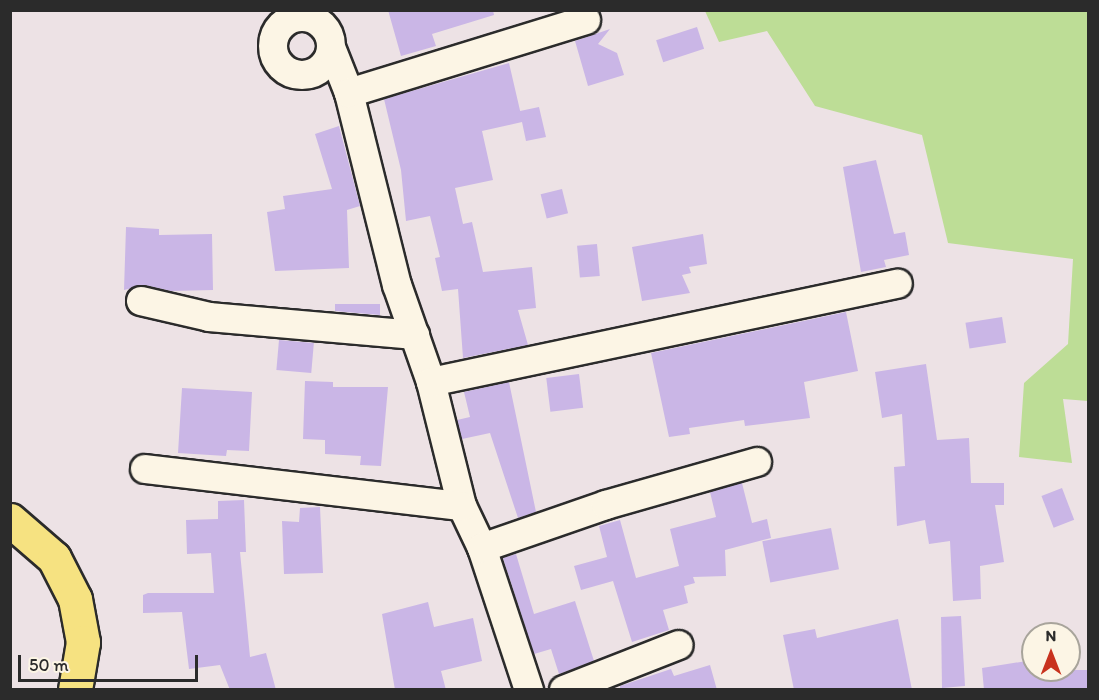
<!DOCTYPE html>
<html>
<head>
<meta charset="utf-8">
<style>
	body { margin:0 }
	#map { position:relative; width:1099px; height:700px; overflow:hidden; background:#ede2e5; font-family:Itim,sans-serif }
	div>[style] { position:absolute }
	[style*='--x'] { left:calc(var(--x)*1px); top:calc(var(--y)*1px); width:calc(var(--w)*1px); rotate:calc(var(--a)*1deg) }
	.green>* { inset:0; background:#bddd96 }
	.building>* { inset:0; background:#cab6e6; transform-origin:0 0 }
	.roads { filter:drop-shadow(2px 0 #2b2b2b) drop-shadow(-2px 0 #2b2b2b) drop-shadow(0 2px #2b2b2b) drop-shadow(0 -2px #2b2b2b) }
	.street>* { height:28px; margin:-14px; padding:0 14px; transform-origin:14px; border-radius:14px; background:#fcf5e5 }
	.street>.ring { margin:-14px; padding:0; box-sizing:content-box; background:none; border:28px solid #fcf5e5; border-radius:50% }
	.highway>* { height:33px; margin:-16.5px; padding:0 16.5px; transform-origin:16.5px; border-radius:16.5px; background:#f6e281 }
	span { translate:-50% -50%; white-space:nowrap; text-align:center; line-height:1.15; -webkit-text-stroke:4.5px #fcf5e5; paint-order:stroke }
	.frame { position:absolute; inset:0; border:12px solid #2b2b2b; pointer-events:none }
	.north { position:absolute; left:1021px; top:622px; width:60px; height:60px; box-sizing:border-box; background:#fcf5e5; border:2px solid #a8a49b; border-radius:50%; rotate:0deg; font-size:16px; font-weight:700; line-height:24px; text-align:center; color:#2b2b2b }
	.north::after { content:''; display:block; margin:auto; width:21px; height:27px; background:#c8321e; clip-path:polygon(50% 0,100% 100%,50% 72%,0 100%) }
	.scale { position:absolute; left:18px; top:655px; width:180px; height:27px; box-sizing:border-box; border:3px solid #2b2b2b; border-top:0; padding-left:8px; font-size:18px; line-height:21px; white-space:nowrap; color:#2b2b2b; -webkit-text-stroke:4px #fcf5e5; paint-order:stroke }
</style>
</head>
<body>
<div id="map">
	<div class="green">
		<i style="clip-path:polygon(705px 11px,1088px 11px,1088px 401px,1063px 399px,1072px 463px,1019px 457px,1024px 383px,1068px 344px,1073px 259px,948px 243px,922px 135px,815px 106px,767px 31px,719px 42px)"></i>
	</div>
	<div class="building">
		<i style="clip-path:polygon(388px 10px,493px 10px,494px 15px,432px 34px,436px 46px,401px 56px)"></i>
		<i style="left:697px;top:27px;width:23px;height:43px;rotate:72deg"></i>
		<i style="clip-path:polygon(610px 29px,598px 44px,617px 53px,624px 75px,588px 86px,575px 41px)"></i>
		<i style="clip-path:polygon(509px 63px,522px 119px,520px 111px,539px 107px,546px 137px,526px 141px,522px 122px,482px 131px,493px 180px,455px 188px,463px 224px,472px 222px,483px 272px,532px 267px,536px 308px,518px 310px,528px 345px,463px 358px,458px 289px,442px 291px,435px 258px,440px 257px,430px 216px,406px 221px,401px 170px,384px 99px)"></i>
		<i style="clip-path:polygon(339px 126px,360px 206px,347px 210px,349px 268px,275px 271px,267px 212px,285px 209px,283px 196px,332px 189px,315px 134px)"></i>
		<i style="clip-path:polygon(876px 160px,894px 234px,905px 232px,909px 255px,884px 260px,886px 267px,861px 272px,843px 167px)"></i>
		<i style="left:562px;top:189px;width:25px;height:22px;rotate:76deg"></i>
		<i style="clip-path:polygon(126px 227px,159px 229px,159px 235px,212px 234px,213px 290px,171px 291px,144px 285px,124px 290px)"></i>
		<i style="clip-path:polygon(703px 234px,707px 264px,689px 267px,691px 273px,682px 275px,690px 293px,642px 301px,632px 247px)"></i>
		<i style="left:597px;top:244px;width:32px;height:20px;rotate:85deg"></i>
		<i style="clip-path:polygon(335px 304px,380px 304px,380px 315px,335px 311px)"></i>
		<i style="clip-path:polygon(846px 312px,858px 371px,804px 382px,810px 418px,745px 426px,744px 420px,689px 428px,690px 434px,669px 437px,651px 353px)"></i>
		<i style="left:1002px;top:317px;width:26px;height:37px;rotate:81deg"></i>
		<i style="left:279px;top:340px;width:35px;height:30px;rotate:5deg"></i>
		<i style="clip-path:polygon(926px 364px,937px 440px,969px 438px,971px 483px,1004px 483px,1004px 505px,995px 505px,1004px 562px,980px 566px,981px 599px,953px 601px,950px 541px,929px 544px,925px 520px,897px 526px,894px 467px,905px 466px,902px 414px,882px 418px,875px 372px)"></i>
		<i style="left:579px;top:374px;width:34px;height:33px;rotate:83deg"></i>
		<i style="clip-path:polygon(305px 381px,333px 382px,333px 387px,388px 387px,381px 466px,360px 465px,361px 456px,325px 454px,325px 440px,303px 439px)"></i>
		<i style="clip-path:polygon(509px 382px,536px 512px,518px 518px,490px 433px,462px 439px,457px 420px,470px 417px,464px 392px)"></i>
		<i style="clip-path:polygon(182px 388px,252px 392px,249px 451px,227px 450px,226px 456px,178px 453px)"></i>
		<i style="clip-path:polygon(742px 483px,752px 523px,767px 519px,771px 538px,725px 550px,726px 576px,693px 577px,695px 583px,684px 586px,688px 603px,663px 610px,669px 630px,632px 642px,613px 581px,581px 590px,574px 566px,607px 557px,599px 526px,620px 520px,636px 578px,679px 566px,670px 529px,716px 517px,710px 492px)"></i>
		<i style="left:1062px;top:488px;width:34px;height:22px;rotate:69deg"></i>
		<i style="clip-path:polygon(244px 500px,246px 552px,240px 552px,250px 657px,266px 653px,276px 690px,230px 690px,220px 665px,189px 669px,182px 612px,143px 613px,143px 595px,148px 593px,214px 593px,211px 553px,187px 554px,186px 520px,218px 519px,218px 501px)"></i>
		<i style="clip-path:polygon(320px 507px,323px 573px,284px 574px,282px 521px,299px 522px,300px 508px)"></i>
		<i style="left:831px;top:528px;width:42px;height:70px;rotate:79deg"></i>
		<i style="clip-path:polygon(516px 554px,534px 614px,575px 601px,594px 661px,559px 674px,551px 649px,534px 654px,503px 558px)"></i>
		<i style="clip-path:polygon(428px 602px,434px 627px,473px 618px,482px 661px,441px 671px,446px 690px,395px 690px,382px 614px)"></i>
		<i style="clip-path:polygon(961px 616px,965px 686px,942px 688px,941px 617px)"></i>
		<i style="clip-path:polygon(898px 619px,912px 690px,794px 690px,783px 635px,815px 629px,817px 638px)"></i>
		<i style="clip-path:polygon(1033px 660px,1033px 670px,1089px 670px,1089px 689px,984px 690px,982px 668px)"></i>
		<i style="clip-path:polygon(710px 665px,717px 690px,620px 690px,620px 686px,671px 669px,674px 676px)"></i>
	</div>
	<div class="roads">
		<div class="street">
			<i class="ring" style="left:273px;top:17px;width:30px;height:30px"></i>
			<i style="--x:332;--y:50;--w:46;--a:68.4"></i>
			<i style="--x:349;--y:93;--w:198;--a:76"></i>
			<i style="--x:397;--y:285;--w:103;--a:70.7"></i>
			<i style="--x:431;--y:382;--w:128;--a:76"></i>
			<i style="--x:462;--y:506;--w:47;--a:64.5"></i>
			<i style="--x:482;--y:548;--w:150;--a:71.7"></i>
			<i style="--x:349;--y:93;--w:248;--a:-17.1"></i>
			<i style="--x:141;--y:301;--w:70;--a:13.2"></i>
			<i style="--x:209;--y:317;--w:207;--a:5"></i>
			<i style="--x:431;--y:382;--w:477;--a:-11.9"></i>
			<i style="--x:145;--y:469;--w:319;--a:6.7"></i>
			<i style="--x:482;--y:548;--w:131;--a:-19.1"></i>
			<i style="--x:606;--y:505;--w:157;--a:-15.9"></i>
			<i style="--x:564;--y:690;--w:123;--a:-21.4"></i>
		</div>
		<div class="highway">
			<i style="--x:10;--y:520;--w:58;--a:40.8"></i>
			<i style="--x:54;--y:558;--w:46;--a:62.9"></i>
			<i style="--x:75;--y:599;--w:44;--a:79.5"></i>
			<i style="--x:83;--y:642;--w:49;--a:99.5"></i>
		</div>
	</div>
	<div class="frame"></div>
	<div class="north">N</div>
	<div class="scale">50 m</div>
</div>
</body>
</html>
